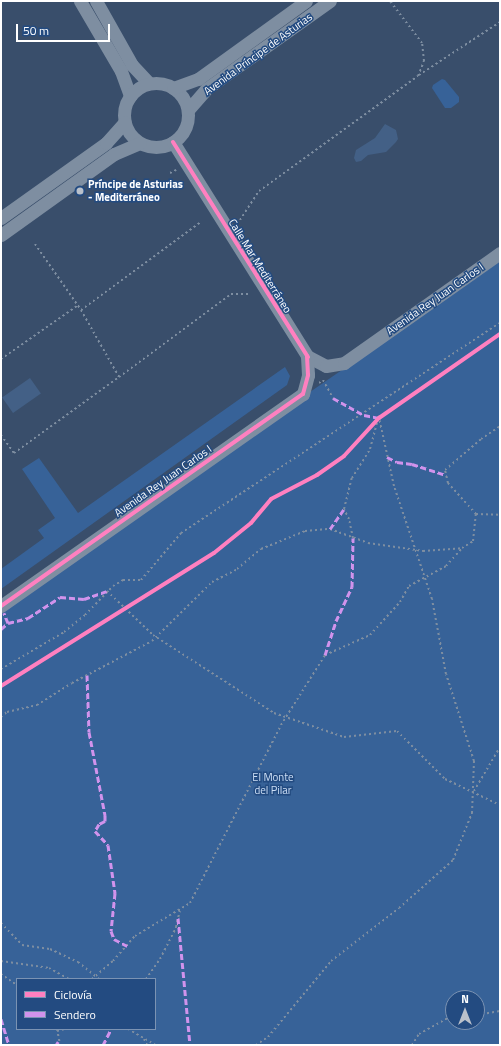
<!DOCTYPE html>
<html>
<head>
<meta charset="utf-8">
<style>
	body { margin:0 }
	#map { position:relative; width:501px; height:1046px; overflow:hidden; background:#394e6b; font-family:"Titillium Web",sans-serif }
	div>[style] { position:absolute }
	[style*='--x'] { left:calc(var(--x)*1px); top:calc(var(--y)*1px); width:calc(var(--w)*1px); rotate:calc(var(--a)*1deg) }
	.green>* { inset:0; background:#376298 }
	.water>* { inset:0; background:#436086; transform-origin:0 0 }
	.path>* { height:2px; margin-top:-1px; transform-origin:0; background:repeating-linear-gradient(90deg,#7e8ea1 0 2px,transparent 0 5px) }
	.street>* { height:13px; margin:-6.5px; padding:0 6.5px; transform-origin:6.5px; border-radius:6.5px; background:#7e8ea1 }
	.street>.ring { margin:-6.5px; padding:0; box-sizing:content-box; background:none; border:13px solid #7e8ea1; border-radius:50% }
	.quiet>* { height:3px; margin-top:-1.5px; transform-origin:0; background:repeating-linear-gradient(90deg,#d193ec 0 6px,transparent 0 9px) }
	.cycleway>* { height:4px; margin:-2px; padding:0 2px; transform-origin:2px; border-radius:2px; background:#ff80c0 }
	.dots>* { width:11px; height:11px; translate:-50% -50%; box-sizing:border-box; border:2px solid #234b81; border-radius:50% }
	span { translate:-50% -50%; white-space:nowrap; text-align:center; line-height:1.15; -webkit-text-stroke:3px #234b81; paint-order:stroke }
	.street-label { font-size:11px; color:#fff }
	.poi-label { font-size:11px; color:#fff; font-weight:700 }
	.left { translate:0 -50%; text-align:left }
	.park-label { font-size:11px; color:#cddff6 }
	.frame { position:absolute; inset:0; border:2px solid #fff; pointer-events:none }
	.legend { position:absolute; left:16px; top:978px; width:140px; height:52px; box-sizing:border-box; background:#234b81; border:1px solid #7b93b3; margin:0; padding:5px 7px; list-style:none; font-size:12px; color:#fff }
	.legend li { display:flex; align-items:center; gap:8px; height:20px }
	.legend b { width:20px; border:1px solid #7b93b3 }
	.north { position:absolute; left:445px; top:990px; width:40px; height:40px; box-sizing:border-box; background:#234b81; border:1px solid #7b93b3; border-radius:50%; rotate:0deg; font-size:11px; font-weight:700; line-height:16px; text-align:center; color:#fff }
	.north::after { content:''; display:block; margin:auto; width:14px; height:18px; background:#bac1cb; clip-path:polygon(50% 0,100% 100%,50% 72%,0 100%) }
	.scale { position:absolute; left:16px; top:24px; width:94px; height:18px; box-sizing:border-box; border:2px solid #fff; border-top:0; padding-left:5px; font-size:12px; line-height:14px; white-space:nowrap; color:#fff; -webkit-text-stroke:3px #234b81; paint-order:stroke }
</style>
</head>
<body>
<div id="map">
	<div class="green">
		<i style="clip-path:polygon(442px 79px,445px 80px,459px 97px,459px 102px,451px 108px,445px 108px,432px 88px,433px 85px)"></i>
		<i style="clip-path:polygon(evenodd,500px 261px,500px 1045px,2px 1045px,1px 612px,310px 392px,500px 261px,17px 979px,155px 979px,155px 1029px,17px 1029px,17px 979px,500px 261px,453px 998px,477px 998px,477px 1022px,453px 1022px,453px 998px)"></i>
		<i style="clip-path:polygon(285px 367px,290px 376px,287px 385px,1px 589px,1px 569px,44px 538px,38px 530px,55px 518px,22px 469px,39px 458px,78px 513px)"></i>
	</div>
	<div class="water">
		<i style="clip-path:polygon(385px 124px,396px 130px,398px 139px,396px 142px,386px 152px,368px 155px,361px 161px,356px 162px,354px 158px,356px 150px,375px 138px)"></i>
		<i style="left:30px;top:378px;width:19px;height:34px;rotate:55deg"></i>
	</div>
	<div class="path">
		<i style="--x:419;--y:75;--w:97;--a:-33.2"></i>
		<i style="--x:170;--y:173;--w:7;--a:-27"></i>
		<i style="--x:240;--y:220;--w:35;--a:-57"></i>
		<i style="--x:259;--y:191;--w:196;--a:-35.9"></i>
		<i style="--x:418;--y:76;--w:16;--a:-68"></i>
		<i style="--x:424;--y:61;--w:18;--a:-96"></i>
		<i style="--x:422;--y:43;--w:53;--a:-127.3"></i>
		<i style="--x:35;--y:244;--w:80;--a:55.1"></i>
		<i style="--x:81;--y:310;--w:149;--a:-36.3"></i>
		<i style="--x:81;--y:310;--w:77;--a:60.4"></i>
		<i style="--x:119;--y:377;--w:139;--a:-36.5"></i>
		<i style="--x:231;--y:294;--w:17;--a:0"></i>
		<i style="--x:1;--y:359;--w:93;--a:-34.9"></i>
		<i style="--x:319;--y:383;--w:5;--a:-37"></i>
		<i style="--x:323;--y:380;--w:21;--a:61"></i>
		<i style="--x:1;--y:435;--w:22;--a:54"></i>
		<i style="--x:14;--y:453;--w:130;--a:-35.9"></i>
		<i style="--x:476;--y:514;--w:24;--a:2"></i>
		<i style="--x:353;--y:538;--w:19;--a:-102"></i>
		<i style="--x:349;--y:519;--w:11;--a:-117"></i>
		<i style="--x:344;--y:509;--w:32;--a:-76"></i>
		<i style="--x:352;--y:478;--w:34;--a:-58"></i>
		<i style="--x:370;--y:449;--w:31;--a:-75"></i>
		<i style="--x:107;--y:591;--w:64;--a:43.7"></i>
		<i style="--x:153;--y:635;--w:144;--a:32.8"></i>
		<i style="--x:274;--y:713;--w:74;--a:18.9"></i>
		<i style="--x:344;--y:737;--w:53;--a:-6.5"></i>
		<i style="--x:397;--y:731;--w:68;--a:45"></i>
		<i style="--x:445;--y:779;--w:61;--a:25.3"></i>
		<i style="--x:1;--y:669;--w:73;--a:-30.4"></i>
		<i style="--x:64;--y:632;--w:27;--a:-39"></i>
		<i style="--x:85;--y:615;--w:40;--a:-46"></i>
		<i style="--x:113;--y:586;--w:12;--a:-31"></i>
		<i style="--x:123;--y:580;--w:18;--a:0"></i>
		<i style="--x:141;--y:580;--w:62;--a:-49.6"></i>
		<i style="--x:181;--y:533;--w:382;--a:-33.4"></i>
		<i style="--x:1;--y:717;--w:8;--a:-40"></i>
		<i style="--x:7;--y:712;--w:31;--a:-13"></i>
		<i style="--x:37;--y:705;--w:41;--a:-32.2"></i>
		<i style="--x:72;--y:683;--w:90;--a:-27.7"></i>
		<i style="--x:152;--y:641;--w:84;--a:-44.5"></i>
		<i style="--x:212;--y:582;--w:28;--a:-27"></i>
		<i style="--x:237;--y:569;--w:31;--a:-40"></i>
		<i style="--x:261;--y:549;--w:48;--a:-22.2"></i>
		<i style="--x:305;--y:531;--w:25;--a:-5"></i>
		<i style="--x:330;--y:529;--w:40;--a:20.2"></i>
		<i style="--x:368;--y:543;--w:56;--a:8.3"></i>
		<i style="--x:423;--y:551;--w:39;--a:-4"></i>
		<i style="--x:474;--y:791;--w:51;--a:-59.4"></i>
		<i style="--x:1;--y:923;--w:30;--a:46"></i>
		<i style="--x:22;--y:945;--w:28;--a:8"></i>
		<i style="--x:50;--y:949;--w:31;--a:25"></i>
		<i style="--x:78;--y:962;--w:27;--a:39"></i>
		<i style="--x:1;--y:961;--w:49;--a:8.3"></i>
		<i style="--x:49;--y:968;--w:23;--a:29"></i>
		<i style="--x:1;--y:974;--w:19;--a:35"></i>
		<i style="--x:92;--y:979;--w:28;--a:-41"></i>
		<i style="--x:113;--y:961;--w:33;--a:-49"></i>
		<i style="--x:135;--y:936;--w:64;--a:-31"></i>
		<i style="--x:190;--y:903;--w:200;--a:-62.9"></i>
		<i style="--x:281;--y:725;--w:83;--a:-57.8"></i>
		<i style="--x:325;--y:655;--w:49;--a:-24"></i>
		<i style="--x:370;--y:635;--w:45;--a:-47.7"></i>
		<i style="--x:400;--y:602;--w:18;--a:-61"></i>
		<i style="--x:409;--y:586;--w:42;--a:-28.4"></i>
		<i style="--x:446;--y:566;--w:24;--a:-48"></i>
		<i style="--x:462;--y:548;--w:13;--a:-32"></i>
		<i style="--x:473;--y:541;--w:27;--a:-84"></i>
		<i style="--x:476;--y:514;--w:42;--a:-132.1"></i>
		<i style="--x:448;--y:483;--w:13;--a:-103"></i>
		<i style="--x:445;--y:470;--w:48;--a:-40.7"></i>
		<i style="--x:481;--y:439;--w:23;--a:-34"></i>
		<i style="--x:146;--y:979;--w:24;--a:-55"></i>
		<i style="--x:160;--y:959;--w:36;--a:-63"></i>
		<i style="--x:176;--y:927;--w:18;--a:-77"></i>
		<i style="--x:477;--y:1015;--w:23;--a:-10"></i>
		<i style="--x:57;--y:1029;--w:16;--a:79"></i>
		<i style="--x:128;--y:1029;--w:32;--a:30"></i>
		<i style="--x:57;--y:1031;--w:8;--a:-14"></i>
		<i style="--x:144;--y:1039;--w:7;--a:63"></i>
		<i style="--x:256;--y:1045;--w:14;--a:-34"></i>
		<i style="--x:268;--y:1037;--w:99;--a:-50.3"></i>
		<i style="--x:331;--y:961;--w:86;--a:-37.9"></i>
		<i style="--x:399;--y:908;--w:72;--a:-41.6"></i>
		<i style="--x:453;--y:860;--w:51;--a:-68"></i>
		<i style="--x:472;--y:813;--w:52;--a:-87.8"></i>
		<i style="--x:474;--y:761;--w:91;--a:-107.8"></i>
		<i style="--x:446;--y:674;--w:76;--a:-100.6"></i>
		<i style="--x:432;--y:599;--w:119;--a:-108.6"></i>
		<i style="--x:394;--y:486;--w:70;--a:-102.4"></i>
		<i style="--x:412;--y:1045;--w:13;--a:-58"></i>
		<i style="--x:419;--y:1034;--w:39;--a:-29"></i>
	</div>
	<div class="street">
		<i style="--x:80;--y:1;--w:81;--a:59.6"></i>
		<i style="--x:121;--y:71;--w:27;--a:70"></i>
		<i style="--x:96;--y:1;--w:73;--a:60.6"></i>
		<i style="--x:132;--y:65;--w:25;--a:47"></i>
		<i class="ring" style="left:124px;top:83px;width:51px;height:51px"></i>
		<i style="--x:173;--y:88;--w:27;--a:-20"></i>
		<i style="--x:198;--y:79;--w:133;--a:-35.8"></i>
		<i style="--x:188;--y:110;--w:28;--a:-49"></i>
		<i style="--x:206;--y:89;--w:152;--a:-35.4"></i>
		<i style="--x:173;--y:142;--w:254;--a:57.9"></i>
		<i style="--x:1;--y:218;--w:129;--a:-35.5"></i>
		<i style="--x:106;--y:143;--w:28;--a:-48"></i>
		<i style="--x:1;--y:235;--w:139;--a:-35.6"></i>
		<i style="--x:114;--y:154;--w:28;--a:-23"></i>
		<i style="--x:307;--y:356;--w:21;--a:28"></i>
		<i style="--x:326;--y:366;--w:18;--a:-9"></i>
		<i style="--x:344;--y:363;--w:191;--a:-35.2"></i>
		<i style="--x:1;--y:606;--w:369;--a:-35.1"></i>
		<i style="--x:303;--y:394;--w:20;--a:-75"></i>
		<i style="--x:308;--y:375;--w:19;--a:-93"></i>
	</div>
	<div class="quiet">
		<i style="--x:333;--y:398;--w:35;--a:29"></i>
		<i style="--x:364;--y:415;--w:15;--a:11"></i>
		<i style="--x:387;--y:457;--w:11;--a:27"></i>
		<i style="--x:397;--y:462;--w:15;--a:8"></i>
		<i style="--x:412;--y:464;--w:36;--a:18"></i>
		<i style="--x:330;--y:529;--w:24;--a:-55"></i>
		<i style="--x:8;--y:623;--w:21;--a:-14"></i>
		<i style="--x:28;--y:618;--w:38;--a:-33"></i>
		<i style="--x:60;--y:597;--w:24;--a:5"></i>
		<i style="--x:84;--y:599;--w:24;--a:-19"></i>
		<i style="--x:1;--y:629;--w:9;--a:-41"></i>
		<i style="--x:8;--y:623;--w:11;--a:-112"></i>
		<i style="--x:325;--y:655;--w:36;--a:-72"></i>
		<i style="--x:336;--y:621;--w:38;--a:-65"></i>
		<i style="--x:352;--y:587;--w:49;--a:-88.8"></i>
		<i style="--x:87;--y:675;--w:57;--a:88"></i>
		<i style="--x:89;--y:732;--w:85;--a:79.1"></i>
		<i style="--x:105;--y:815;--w:6;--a:90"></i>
		<i style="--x:105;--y:821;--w:7;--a:153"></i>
		<i style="--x:99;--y:824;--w:8;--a:120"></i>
		<i style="--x:95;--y:831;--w:19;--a:47"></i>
		<i style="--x:108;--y:845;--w:49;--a:81.7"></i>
		<i style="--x:115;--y:893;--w:38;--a:96"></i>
		<i style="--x:111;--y:931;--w:9;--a:69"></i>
		<i style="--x:114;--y:939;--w:15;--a:28"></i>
		<i style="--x:178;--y:918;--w:128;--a:84.6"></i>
		<i style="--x:1;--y:1019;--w:27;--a:73"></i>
		<i style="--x:56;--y:1045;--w:4;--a:-56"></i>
		<i style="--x:103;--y:1045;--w:18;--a:-63"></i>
	</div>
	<div class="cycleway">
		<i style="--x:173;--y:142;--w:254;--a:57.9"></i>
		<i style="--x:1;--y:606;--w:369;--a:-35.1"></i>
		<i style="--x:303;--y:394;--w:20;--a:-75"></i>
		<i style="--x:308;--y:375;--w:19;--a:-93"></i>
		<i style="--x:1;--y:686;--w:251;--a:-32"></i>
		<i style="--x:214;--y:553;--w:48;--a:-39"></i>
		<i style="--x:251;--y:523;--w:31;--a:-50"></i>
		<i style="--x:271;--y:499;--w:52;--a:-27.6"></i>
		<i style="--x:317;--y:475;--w:33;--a:-35"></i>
		<i style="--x:344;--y:456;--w:52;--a:-47.4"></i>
		<i style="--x:379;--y:418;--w:147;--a:-34.8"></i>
	</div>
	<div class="dots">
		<i style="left:80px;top:191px;background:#bac1cb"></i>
	</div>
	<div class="street-label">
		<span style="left:258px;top:54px;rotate:-36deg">Avenida Príncipe de Asturias</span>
		<span style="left:260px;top:266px;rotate:58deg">Calle Mar Mediterráneo</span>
		<span style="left:435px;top:299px;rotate:-35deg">Avenida Rey Juan Carlos I</span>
		<span style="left:163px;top:481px;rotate:-35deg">Avenida Rey Juan Carlos I</span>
	</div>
	<div class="poi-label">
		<span class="left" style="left:88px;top:191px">Príncipe de Asturias<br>- Mediterráneo</span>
	</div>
	<div class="park-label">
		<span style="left:273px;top:784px">El Monte<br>del Pilar</span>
	</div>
	<div class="frame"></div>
	<ul class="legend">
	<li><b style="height:5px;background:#ff80c0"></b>Ciclovía</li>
	<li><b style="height:5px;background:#d193ec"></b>Sendero</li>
	</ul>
	<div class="north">N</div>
	<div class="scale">50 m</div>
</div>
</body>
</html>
